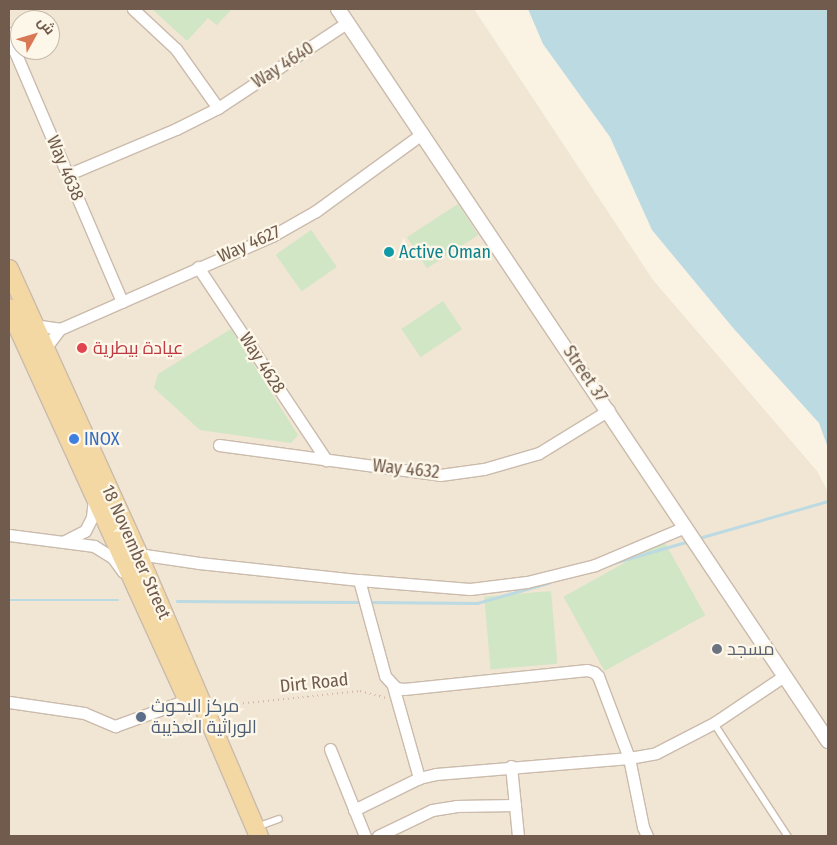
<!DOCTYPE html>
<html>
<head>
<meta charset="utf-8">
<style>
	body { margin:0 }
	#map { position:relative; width:837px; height:845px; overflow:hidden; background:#faf3e4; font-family:"Fira Sans Condensed",Cairo,sans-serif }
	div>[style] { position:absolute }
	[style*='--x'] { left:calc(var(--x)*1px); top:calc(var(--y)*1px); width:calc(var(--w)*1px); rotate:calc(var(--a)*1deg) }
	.residential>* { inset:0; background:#f1e5d4 }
	.green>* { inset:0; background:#d1e6c4; transform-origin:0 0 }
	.water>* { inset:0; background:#bbdae2 }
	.stream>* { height:2.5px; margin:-1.25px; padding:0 1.25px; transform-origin:1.25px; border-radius:1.25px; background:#bbdae2 }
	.path>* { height:2px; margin-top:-1px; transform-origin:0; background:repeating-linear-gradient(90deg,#d1b6a2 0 1px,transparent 0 5px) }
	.roads { filter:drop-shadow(1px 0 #cabbac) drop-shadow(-1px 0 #cabbac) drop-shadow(0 1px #cabbac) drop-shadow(0 -1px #cabbac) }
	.service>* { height:5.5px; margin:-2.75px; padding:0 2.75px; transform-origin:2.75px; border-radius:2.75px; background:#fff }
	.minor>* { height:11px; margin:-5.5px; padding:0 5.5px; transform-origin:5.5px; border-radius:5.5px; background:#fff }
	.tertiary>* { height:14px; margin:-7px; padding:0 7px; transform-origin:7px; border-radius:7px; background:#fff }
	.primary>* { height:18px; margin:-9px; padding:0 9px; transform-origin:9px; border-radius:9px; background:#f3d8a3 }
	.dots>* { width:14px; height:14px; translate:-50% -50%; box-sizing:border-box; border:2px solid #fdf7ea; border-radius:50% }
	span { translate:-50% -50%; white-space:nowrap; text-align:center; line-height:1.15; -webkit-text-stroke:4.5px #fdf7ea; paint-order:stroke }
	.street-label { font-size:18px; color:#705b4c }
	.culture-label { font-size:18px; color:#0d838f }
	.left { translate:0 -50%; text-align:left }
	.health-label { font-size:18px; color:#be3a42 }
	.shop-label { font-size:18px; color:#366cbe }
	.worship-label { font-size:18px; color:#5b616d }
	.service-label { font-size:18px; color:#4e5e75 }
	.frame { position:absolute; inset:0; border:10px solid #705b4c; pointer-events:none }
	.north { position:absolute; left:10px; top:10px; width:50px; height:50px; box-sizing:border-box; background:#fdf7ea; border:1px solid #c5b9ab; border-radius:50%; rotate:51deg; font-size:14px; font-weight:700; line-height:20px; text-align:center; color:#705b4c }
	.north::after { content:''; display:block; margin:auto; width:18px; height:22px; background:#d97854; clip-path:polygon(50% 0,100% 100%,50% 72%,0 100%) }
</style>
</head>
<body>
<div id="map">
	<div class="residential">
		<i style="clip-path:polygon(evenodd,9px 9px,474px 9px,653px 280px,817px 471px,828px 492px,828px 836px,9px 836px,9px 9px,20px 20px,50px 20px,50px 50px,20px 50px,20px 20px)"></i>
	</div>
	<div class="green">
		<i style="clip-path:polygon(152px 9px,232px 9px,217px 25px,208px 18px,187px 41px)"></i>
		<i style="left:458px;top:204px;width:37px;height:61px;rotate:57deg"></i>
		<i style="left:311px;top:230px;width:45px;height:43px;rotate:55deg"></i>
		<i style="left:443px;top:301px;width:34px;height:50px;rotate:56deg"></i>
		<i style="clip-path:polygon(231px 329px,298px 435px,291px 443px,200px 430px,154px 388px,158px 374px)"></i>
		<i style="left:664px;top:541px;width:85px;height:115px;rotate:61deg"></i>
		<i style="left:551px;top:591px;width:73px;height:67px;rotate:85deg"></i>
	</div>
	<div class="water">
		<i style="clip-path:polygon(528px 9px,828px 9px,828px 448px,819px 423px,734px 329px,652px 230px,610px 137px,543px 44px)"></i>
	</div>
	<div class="stream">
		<i style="--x:699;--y:538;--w:134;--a:-16"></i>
		<i style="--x:610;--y:564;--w:82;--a:-16.2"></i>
		<i style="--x:9;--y:600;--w:109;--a:0"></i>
		<i style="--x:177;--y:601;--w:184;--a:0.3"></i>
		<i style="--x:369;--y:602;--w:108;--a:0.5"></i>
		<i style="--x:477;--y:603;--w:74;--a:-15.7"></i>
	</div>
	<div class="path">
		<i style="--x:218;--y:706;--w:143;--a:-6"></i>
		<i style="--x:360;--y:691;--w:28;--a:15"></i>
	</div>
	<div class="roads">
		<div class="service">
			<i style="--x:714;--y:723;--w:135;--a:56.8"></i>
			<i style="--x:257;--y:827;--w:23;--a:-20"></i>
		</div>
		<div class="minor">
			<i style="--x:133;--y:9;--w:59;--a:42.9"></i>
			<i style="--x:176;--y:49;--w:72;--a:54.6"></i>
			<i style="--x:9;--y:33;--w:20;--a:72"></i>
			<i style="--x:15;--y:52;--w:272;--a:66.8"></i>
			<i style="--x:69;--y:174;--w:116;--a:-22.8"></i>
			<i style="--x:176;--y:129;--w:47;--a:-26.6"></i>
			<i style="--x:218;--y:108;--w:156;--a:-33.5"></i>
			<i style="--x:198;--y:267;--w:232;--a:56.4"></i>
			<i style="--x:33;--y:325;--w:27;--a:8"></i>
			<i style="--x:44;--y:350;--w:26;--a:-53"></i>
			<i style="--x:60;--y:329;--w:232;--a:-23.7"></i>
			<i style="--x:272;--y:236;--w:51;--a:-29.6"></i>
			<i style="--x:316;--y:211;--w:132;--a:-36.1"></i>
			<i style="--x:219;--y:445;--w:223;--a:7.7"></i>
			<i style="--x:440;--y:475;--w:44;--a:-7.8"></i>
			<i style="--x:484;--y:469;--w:57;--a:-16.2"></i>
			<i style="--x:539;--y:453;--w:82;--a:-31.6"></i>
			<i style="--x:9;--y:535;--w:86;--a:7.4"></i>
			<i style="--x:94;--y:546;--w:22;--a:32"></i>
			<i style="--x:113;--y:558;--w:17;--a:54"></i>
			<i style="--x:65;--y:541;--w:22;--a:-27"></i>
			<i style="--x:85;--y:531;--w:16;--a:-63"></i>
			<i style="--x:92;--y:517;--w:18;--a:-84"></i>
			<i style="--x:138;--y:554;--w:62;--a:8.4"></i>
			<i style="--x:199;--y:563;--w:161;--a:6.1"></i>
			<i style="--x:359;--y:580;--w:111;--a:4.6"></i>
			<i style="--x:470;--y:589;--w:57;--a:-7"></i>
			<i style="--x:527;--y:582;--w:70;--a:-14"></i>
			<i style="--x:595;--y:565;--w:98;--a:-22.9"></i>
			<i style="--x:359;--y:580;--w:99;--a:74.8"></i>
			<i style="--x:385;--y:676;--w:16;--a:47"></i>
			<i style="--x:396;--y:688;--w:8;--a:7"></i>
			<i style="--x:404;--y:689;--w:184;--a:-5.9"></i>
			<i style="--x:587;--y:670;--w:7;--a:16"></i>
			<i style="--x:594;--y:672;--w:6;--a:45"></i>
			<i style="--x:598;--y:676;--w:88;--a:69.3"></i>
			<i style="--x:629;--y:758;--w:70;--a:78.5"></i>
			<i style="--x:643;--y:827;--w:10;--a:66"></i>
			<i style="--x:393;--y:686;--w:96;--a:74.2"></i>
			<i style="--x:9;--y:702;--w:76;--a:8.3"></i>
			<i style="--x:84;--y:713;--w:34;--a:23"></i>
			<i style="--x:115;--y:726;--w:77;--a:-19.9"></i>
			<i style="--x:330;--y:749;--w:94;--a:68.1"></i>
			<i style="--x:511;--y:766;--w:70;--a:84.3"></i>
			<i style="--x:354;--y:810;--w:72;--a:-26.2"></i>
			<i style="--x:419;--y:778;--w:17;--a:-13"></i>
			<i style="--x:436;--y:774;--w:194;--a:-4.7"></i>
			<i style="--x:629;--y:758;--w:27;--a:-10"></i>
			<i style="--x:656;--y:753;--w:65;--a:-27.3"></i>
			<i style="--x:714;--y:723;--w:84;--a:-33.9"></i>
			<i style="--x:378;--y:836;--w:60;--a:-25.7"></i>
			<i style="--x:432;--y:810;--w:24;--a:-9"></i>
			<i style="--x:456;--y:806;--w:59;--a:-1"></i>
		</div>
		<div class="tertiary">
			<i style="--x:338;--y:9;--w:881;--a:56.2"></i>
		</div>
		<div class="primary">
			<i style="--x:9;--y:269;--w:313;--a:65.6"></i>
			<i style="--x:138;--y:554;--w:307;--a:66.8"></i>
			<i style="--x:9;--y:308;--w:424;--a:65.5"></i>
		</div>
	</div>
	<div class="dots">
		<i style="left:389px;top:252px;background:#0f9aa8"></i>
		<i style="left:82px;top:348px;background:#e0444e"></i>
		<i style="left:74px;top:439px;background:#3f7fe0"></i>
		<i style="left:717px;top:649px;background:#6b7280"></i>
		<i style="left:141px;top:717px;background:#5c6f8a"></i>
	</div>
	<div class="street-label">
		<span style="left:283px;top:65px;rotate:-33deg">Way 4640</span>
		<span style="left:65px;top:168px;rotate:67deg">Way 4638</span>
		<span style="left:249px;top:244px;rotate:-24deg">Way 4627</span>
		<span style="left:262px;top:363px;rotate:57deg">Way 4628</span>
		<span style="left:585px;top:374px;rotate:56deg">Street 37</span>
		<span style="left:406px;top:469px;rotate:6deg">Way 4632</span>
		<span style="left:136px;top:552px;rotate:66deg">18 November Street</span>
		<span style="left:314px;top:683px;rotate:-6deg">Dirt Road</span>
	</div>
	<div class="culture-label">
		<span class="left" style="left:399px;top:252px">Active Oman</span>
	</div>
	<div class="health-label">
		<span class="left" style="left:93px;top:348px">عيادة بيطرية</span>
	</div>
	<div class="shop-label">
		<span class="left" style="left:84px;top:439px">INOX</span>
	</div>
	<div class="worship-label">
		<span class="left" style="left:727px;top:649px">مسجد</span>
	</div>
	<div class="service-label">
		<span class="left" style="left:151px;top:717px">مركز البحوث<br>الوراثية العذيبة</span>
	</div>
	<div class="frame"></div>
	<div class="north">ش</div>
</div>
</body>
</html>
